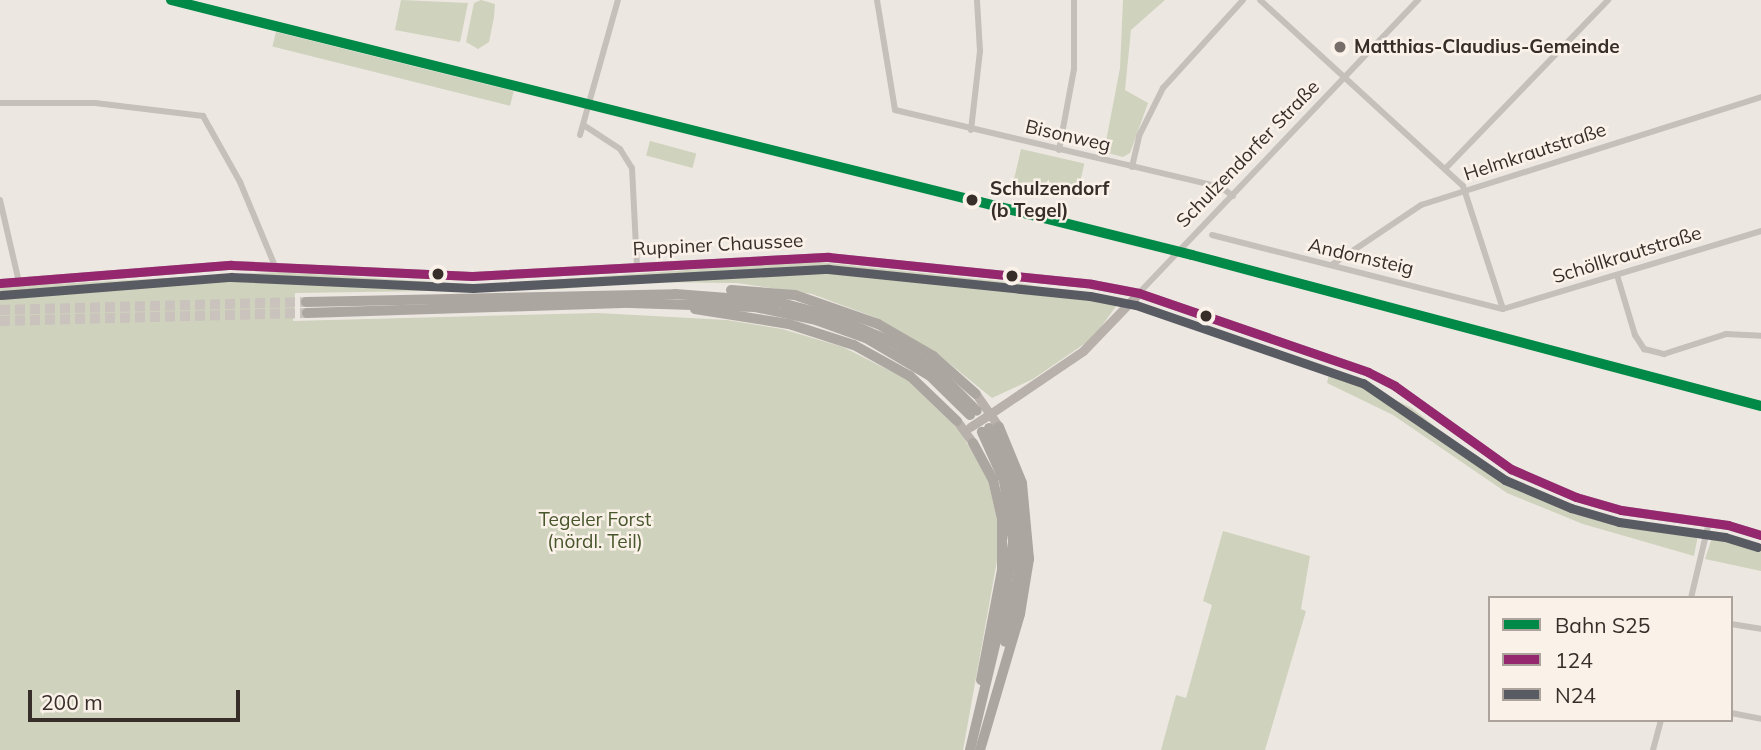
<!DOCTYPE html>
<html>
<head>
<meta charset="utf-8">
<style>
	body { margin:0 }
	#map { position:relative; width:1761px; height:750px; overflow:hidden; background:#ede7e2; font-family:Mulish,sans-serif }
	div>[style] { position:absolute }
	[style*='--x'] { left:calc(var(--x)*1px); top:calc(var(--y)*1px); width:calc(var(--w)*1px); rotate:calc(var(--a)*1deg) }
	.green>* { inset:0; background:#cfd2bc; transform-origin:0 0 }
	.highway-tunnel>* { height:10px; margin-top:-5px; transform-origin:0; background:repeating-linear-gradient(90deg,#c9c2bd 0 10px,transparent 0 15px) }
	.street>* { height:6px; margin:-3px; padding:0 3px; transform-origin:3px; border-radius:3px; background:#c6c0bb }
	.secondary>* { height:9px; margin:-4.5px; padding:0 4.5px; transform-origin:4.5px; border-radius:4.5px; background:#b7b0ab }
	.highway>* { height:10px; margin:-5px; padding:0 5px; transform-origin:5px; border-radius:5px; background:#aca6a1 }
	.secondary-bridge>* { height:9px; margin:-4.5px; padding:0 4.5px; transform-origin:4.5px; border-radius:4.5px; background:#b7b0ab }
	.bus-1>* { height:9px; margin:-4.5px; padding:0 4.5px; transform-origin:4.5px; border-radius:4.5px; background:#95276e }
	.bus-2>* { height:9px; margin:-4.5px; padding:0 4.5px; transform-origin:4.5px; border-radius:4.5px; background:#595b62 }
	.rail-1>* { height:10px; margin:-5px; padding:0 5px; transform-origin:5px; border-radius:5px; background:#018a47 }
	.dots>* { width:19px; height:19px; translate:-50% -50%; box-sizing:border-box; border:4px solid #faf1e9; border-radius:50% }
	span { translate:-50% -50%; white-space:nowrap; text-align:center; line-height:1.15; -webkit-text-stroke:5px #faf1e9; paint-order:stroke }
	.poi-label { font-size:19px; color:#372d29; font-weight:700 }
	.left { translate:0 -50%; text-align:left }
	.street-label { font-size:19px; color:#372d29 }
	.stop-label { font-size:19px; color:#372d29; font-weight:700 }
	.park-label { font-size:19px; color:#48562c }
	.legend { position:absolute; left:1488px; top:596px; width:245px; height:126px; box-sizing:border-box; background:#faf1e9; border:2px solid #aca39c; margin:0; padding:9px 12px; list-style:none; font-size:21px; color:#372d29 }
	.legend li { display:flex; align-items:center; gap:14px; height:35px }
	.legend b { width:35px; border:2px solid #aca39c }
	.scale { position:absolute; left:28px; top:690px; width:212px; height:32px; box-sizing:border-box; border:4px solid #372d29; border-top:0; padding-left:9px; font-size:21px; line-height:24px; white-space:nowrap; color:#372d29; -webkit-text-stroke:5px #faf1e9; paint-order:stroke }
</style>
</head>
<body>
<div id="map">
	<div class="green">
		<i style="clip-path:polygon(401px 0,468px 3px,460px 42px,395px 30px)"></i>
		<i style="clip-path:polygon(481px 0,495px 4px,494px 17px,489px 42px,478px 49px,466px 42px,474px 3px)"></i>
		<i style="clip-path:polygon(1123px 0,1165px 0,1131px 30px,1125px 90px,1148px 103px,1130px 153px,1123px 157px,1104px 152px,1120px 68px)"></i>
		<i style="left:276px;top:32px;width:245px;height:15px;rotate:14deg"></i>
		<i style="left:650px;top:141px;width:48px;height:15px;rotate:15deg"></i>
		<i style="left:1021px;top:149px;width:65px;height:35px;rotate:13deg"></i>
		<i style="clip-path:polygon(811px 261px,1025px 284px,1119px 302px,1093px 338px,1033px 379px,992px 398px,934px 351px,874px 317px,812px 294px,737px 283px,641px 282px,561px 289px,295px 293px,293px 321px,598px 313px,727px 320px,782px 329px,843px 347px,906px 379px,960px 431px,988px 480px,997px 519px,998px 555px,963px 750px,0 750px,0 287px,279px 272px,481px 285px)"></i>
		<i style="clip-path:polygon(1330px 370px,1412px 408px,1494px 474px,1549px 501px,1589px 516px,1692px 532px,1698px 535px,1694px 556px,1583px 524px,1507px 493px,1393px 415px,1327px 383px)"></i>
		<i style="clip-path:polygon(1223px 531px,1310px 556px,1301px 609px,1306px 611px,1265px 750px,1161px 750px,1176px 695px,1186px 698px,1212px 605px,1203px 601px)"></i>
		<i style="clip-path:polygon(1719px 534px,1761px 547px,1761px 571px,1705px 559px,1712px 538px)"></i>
	</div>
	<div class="highway-tunnel">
		<i style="--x:0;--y:310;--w:306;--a:-1.5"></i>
		<i style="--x:0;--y:321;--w:307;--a:-1.5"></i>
	</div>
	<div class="street">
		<i style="--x:877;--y:0;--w:111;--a:80.7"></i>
		<i style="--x:895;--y:110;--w:335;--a:13.3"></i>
		<i style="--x:1221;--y:187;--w:15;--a:37"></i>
		<i style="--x:1260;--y:0;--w:275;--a:42.5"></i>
		<i style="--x:1463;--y:186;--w:129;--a:72"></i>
		<i style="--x:0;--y:103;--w:95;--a:0"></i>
		<i style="--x:95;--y:103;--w:109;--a:6.9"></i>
		<i style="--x:203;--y:116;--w:76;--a:60.7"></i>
		<i style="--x:240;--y:182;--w:91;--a:67.4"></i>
		<i style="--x:585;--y:126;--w:42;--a:33.3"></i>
		<i style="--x:620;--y:149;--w:22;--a:58"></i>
		<i style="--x:632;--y:168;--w:99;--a:87.1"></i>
		<i style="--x:971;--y:130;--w:80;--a:-83.5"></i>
		<i style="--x:980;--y:51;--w:51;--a:-93.4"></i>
		<i style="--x:580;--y:135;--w:140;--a:-74.3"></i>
		<i style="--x:1059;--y:150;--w:82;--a:-79.5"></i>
		<i style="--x:1074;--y:69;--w:69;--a:-90"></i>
		<i style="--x:1132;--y:167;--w:32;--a:-77"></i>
		<i style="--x:1139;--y:136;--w:54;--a:-63.4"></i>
		<i style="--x:1163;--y:88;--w:119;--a:-47.7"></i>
		<i style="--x:1445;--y:169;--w:235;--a:-46"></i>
		<i style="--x:0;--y:200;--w:84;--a:77"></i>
		<i style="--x:1212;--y:235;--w:300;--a:14.3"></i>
		<i style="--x:1333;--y:264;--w:106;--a:-33.8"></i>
		<i style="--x:1421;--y:205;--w:357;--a:-17.6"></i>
		<i style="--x:1617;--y:275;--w:63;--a:73.3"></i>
		<i style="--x:1635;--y:335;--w:17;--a:57"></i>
		<i style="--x:1644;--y:349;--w:21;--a:14"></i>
		<i style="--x:1664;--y:354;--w:65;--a:-17.9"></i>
		<i style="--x:1726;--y:334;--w:35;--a:3"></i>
		<i style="--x:1139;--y:293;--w:405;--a:-46.4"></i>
		<i style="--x:1503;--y:309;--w:270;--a:-16.8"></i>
		<i style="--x:1691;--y:598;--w:78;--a:-76.7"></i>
		<i style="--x:1731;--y:624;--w:30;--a:9"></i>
		<i style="--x:1731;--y:713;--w:31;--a:11"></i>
		<i style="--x:1653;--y:750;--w:31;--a:-75"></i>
	</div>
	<div class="secondary">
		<i style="--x:0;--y:283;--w:232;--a:-4.5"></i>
		<i style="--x:231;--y:265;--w:241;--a:2.6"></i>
		<i style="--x:472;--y:276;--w:357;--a:-3.1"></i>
		<i style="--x:828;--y:257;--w:265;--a:5.8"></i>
		<i style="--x:1092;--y:284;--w:48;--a:10.8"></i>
		<i style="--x:1139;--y:293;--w:242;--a:19"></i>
		<i style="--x:1368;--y:372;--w:30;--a:27"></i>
		<i style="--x:1395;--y:386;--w:143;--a:35.6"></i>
		<i style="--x:1511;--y:469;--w:71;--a:23.3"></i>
		<i style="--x:1576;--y:497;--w:47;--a:16.1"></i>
		<i style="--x:1621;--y:510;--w:108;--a:8"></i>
		<i style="--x:1728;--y:525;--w:34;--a:17"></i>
		<i style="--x:976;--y:394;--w:40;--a:55.1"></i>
		<i style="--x:987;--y:416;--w:116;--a:-34.1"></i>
		<i style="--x:1083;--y:351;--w:81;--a:-46"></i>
		<i style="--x:957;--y:421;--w:27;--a:54"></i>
	</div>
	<div class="highway">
		<i style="--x:731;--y:290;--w:64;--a:4.5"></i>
		<i style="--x:795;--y:295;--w:88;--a:19.3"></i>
		<i style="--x:878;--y:324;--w:64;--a:30.2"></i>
		<i style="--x:933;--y:356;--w:57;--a:41.5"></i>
		<i style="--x:306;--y:302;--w:369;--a:-1.2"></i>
		<i style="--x:675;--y:294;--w:103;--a:4.4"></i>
		<i style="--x:778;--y:302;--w:58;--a:15"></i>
		<i style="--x:834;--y:317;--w:63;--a:23.3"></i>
		<i style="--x:892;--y:342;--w:51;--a:32.1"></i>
		<i style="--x:935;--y:369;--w:59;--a:45"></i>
		<i style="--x:695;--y:309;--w:95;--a:9.1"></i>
		<i style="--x:789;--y:324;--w:68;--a:17.9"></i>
		<i style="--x:854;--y:345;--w:64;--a:29"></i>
		<i style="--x:910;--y:376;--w:65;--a:43.8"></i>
		<i style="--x:307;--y:313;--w:323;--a:-1.8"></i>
		<i style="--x:630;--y:303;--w:125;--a:1.8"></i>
		<i style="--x:755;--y:307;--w:62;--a:12"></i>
		<i style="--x:816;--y:320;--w:53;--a:19.8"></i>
		<i style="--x:866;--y:338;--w:74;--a:30.7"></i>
		<i style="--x:930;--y:376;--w:56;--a:44.3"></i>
		<i style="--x:989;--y:428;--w:54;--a:65.8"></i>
		<i style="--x:1011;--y:477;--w:55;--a:79.5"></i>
		<i style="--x:1021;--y:531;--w:47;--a:93.7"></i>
		<i style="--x:1018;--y:578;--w:65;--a:101.5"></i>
		<i style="--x:973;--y:443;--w:42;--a:61.6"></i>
		<i style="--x:993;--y:480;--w:40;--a:77"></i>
		<i style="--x:1002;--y:519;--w:51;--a:90"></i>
		<i style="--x:1002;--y:570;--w:112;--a:100.8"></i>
		<i style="--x:970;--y:750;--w:147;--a:-76.6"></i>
		<i style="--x:1004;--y:607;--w:67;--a:-82.2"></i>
		<i style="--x:1013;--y:541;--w:61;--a:-98.5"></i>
		<i style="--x:1004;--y:481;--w:54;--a:-114.2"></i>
		<i style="--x:980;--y:750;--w:142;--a:-73.6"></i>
		<i style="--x:1020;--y:614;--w:56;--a:-80.7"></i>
		<i style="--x:1029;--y:559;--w:76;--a:-95.3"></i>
		<i style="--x:1022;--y:483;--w:61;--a:-112.3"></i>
	</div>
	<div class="secondary-bridge">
		<i style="--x:970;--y:427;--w:20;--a:-33"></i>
	</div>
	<div class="bus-1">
		<i style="--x:0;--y:283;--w:232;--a:-4.5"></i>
		<i style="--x:231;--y:265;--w:241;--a:2.6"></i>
		<i style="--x:472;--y:276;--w:357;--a:-3.1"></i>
		<i style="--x:828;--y:257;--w:265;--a:5.8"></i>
		<i style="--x:1092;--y:284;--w:48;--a:10.8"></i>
		<i style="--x:1139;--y:293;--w:242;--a:19"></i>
		<i style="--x:1368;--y:372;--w:30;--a:27"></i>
		<i style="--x:1395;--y:386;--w:143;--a:35.6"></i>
		<i style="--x:1511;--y:469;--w:71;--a:23.3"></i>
		<i style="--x:1576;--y:497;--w:47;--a:16.1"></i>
		<i style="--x:1621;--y:510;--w:108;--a:8"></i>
		<i style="--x:1728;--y:525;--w:34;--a:17"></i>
	</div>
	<div class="bus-2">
		<i style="--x:1;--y:295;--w:231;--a:-4.5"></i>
		<i style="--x:231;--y:277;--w:242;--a:2.6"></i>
		<i style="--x:473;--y:288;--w:356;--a:-3.1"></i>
		<i style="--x:828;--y:269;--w:263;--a:5.9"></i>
		<i style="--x:1090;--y:296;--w:47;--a:11.1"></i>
		<i style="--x:1136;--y:305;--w:240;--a:19"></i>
		<i style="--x:1363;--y:383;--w:172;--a:34.3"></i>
		<i style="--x:1505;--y:480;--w:72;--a:23"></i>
		<i style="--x:1571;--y:508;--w:50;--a:16.3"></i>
		<i style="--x:1619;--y:522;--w:107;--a:8.1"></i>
		<i style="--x:1725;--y:537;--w:34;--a:17"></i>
	</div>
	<div class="rail-1">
		<i style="--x:171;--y:0;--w:1052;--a:14.02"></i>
		<i style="--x:1192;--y:255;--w:589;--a:14.86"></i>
	</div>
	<div class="dots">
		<i style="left:1340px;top:47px;background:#776e6a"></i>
		<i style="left:972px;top:200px;background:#372d29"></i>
		<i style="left:438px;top:274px;background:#372d29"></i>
		<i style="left:1012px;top:276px;background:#372d29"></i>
		<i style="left:1206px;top:316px;background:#372d29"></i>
	</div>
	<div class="poi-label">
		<span class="left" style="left:1354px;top:47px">Matthias-Claudius-Gemeinde</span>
	</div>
	<div class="street-label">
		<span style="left:1068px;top:136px;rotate:13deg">Bisonweg</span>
		<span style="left:1535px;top:152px;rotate:-18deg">Helmkrautstraße</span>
		<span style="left:1248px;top:154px;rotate:-46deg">Schulzendorfer Straße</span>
		<span style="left:718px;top:245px;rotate:-3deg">Ruppiner Chaussee</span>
		<span style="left:1627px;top:255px;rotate:-17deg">Schöllkrautstraße</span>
		<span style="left:1361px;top:257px;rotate:13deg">Andornsteig</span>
	</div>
	<div class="stop-label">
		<span class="left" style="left:990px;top:200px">Schulzendorf<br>(b Tegel)</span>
	</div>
	<div class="park-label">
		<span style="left:595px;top:531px">Tegeler Forst<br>(nördl. Teil)</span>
	</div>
	<ul class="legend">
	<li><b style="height:9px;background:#018a47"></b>Bahn S25</li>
	<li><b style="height:9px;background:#95276e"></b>124</li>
	<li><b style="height:9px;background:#595b62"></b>N24</li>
	</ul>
	<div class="scale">200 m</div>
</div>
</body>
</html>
